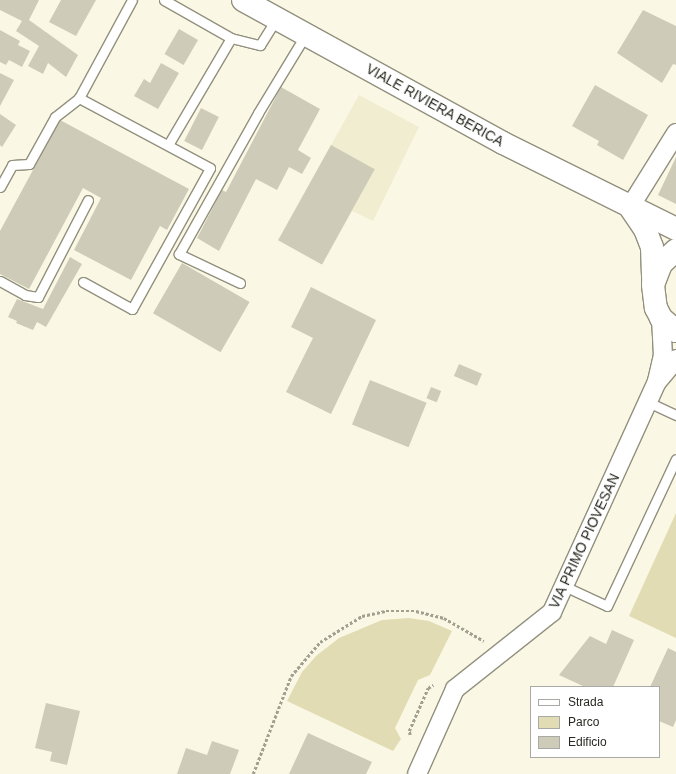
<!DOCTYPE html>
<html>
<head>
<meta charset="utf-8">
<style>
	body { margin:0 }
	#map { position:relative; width:676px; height:774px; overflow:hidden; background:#faf8e4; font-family:Helvetica,sans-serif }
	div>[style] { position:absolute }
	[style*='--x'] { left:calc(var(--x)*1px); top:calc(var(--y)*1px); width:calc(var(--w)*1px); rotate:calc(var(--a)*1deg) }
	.built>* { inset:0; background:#f0edd1 }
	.green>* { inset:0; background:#e1dcb3 }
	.building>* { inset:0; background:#ceccb8; transform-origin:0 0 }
	.path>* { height:2.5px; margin-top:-1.25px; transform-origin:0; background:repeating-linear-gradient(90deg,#a1a091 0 3px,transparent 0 5px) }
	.roads { filter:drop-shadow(1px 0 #92907e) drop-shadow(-1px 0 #92907e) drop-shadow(0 1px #92907e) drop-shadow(0 -1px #92907e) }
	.service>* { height:9px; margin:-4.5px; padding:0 4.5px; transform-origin:4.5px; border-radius:4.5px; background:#fff }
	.minor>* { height:18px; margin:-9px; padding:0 9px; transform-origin:9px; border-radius:9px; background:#fff }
	.primary>* { height:22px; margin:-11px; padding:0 11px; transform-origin:11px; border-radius:11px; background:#fff }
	span { translate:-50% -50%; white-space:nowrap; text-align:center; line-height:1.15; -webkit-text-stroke:4px #fff; paint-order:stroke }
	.street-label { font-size:14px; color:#292921 }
	.legend { position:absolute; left:530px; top:686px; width:130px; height:72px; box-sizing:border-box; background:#fff; border:1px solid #a9a9a6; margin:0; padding:5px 7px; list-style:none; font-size:12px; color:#292921 }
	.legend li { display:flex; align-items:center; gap:8px; height:20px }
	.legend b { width:20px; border:1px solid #a9a9a6 }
</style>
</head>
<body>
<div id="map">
	<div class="built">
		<i style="clip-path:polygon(359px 95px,419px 127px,373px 221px,352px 211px,323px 264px,278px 240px)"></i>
	</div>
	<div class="green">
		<i style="clip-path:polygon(676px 513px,676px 638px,629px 616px)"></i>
		<i style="clip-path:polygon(409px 618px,429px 621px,452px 631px,430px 675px,418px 680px,395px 728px,401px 739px,393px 751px,287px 701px,302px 672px,316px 656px,339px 638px,382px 620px)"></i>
	</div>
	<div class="building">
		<i style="clip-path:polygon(0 0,39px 0,29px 20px,78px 55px,66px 77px,48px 63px,43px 74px,28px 66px,39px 46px,16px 31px,22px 21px,0 10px)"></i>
		<i style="clip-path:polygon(61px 0,96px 0,76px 36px,49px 22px)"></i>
		<i style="clip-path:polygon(643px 10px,676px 26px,676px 65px,673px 64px,662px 83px,617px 53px)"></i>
		<i style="left:179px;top:29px;width:22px;height:29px;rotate:30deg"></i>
		<i style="clip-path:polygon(0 30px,20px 41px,18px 45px,30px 51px,22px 67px,9px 60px,6px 65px,0 62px)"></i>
		<i style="clip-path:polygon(161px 63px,179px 73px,158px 109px,134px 96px,144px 79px,150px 83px)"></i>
		<i style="clip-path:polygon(0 73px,14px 80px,0 106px)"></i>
		<i style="clip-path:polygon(595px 85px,648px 115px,623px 160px,597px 145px,599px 141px,572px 126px)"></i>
		<i style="clip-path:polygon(281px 87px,320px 109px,298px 150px,311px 158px,302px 174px,289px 167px,277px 190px,256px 179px,219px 251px,197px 238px,222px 190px,226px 192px)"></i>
		<i style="left:201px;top:108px;width:20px;height:37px;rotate:27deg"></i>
		<i style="clip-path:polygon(0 114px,16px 125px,2px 147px,0 145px)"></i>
		<i style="clip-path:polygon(60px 120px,189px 189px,167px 230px,160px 226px,131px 280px,74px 250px,101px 198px,83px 188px,29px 289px,0 274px,0 231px)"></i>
		<i style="left:331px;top:145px;width:50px;height:109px;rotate:29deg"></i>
		<i style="clip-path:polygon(676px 157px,676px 204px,658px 195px)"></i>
		<i style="clip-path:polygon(70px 257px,82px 264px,46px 327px,37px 322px,33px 330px,16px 323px,17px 321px,8px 317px,17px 299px,43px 309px)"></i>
		<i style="left:182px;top:263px;width:78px;height:58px;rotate:30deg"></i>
		<i style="clip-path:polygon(311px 287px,376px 320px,331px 414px,286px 392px,313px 338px,291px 327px)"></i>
		<i style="left:459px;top:364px;width:25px;height:13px;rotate:23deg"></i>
		<i style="left:370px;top:380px;width:61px;height:48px;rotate:22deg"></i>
		<i style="left:431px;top:387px;width:11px;height:12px;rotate:22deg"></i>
		<i style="clip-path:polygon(612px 630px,634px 640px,613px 687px,585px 687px,559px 675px,590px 636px,606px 644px)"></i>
		<i style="clip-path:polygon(668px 648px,676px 652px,676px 720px,673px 727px,659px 721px,659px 687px,650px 687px)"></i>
		<i style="clip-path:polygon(46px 703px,80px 711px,67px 765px,50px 761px,52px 752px,35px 748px)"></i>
		<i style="clip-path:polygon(308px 733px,372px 762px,366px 774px,289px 774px)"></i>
		<i style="clip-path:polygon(212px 741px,239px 750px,230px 774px,177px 774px,186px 748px,207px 755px)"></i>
	</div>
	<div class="path">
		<i style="--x:410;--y:735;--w:4;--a:-104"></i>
		<i style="--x:409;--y:731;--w:47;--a:-66.2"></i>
		<i style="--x:428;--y:688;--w:6;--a:-31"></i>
		<i style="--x:253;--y:774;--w:105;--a:-68.8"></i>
		<i style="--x:291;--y:676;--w:45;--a:-49.5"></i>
		<i style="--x:320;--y:642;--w:49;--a:-31.8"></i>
		<i style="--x:362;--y:616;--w:25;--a:-12"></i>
		<i style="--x:386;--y:611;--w:30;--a:0"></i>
		<i style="--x:416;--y:611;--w:29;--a:14"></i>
		<i style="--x:444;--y:618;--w:46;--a:29.9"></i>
	</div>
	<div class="roads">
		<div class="service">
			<i style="--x:164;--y:0;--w:77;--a:29.6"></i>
			<i style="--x:231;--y:38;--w:30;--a:14"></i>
			<i style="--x:260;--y:45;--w:32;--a:-58"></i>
			<i style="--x:168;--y:145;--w:124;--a:-59.5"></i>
			<i style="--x:0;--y:187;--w:25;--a:-61"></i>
			<i style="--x:12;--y:165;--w:17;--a:-3"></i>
			<i style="--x:29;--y:164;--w:54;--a:-61"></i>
			<i style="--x:55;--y:117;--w:31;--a:-38"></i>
			<i style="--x:0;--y:281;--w:29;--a:29"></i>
			<i style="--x:25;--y:295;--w:13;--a:9"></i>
			<i style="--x:38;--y:297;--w:109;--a:-62.7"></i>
			<i style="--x:83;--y:282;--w:56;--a:28.9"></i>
			<i style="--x:132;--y:309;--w:161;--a:-61"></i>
			<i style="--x:210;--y:168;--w:149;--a:-151.9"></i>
			<i style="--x:79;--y:98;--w:111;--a:-61.6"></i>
			<i style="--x:240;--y:283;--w:68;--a:-154.6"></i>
			<i style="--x:179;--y:254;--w:162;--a:-60.7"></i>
			<i style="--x:258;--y:113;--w:92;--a:-58.7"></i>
			<i style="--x:648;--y:402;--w:31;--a:25"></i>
			<i style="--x:564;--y:586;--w:47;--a:24.9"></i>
			<i style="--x:607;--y:606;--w:162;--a:-64.9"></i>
		</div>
		<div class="minor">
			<i style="--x:630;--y:207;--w:87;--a:-58.1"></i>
			<i style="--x:661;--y:318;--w:37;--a:87"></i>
			<i style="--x:663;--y:355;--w:28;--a:103"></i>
			<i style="--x:657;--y:382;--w:30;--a:-50"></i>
			<i style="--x:417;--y:774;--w:93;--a:-65.9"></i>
			<i style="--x:455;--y:689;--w:124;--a:-38.4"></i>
			<i style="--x:552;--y:612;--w:253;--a:-65.5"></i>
		</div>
		<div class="primary">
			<i style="--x:243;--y:0;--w:297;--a:28.8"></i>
			<i style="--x:503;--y:143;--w:193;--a:26.4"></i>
			<i style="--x:630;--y:207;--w:27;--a:56"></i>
			<i style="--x:645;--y:229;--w:19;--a:69"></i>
			<i style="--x:652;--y:247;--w:33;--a:88"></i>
			<i style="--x:676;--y:250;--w:21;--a:137"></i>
			<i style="--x:661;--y:264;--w:22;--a:111"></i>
			<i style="--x:653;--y:285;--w:23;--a:83"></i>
			<i style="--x:656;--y:308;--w:11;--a:63"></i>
			<i style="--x:661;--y:318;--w:20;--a:41"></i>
		</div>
	</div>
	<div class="street-label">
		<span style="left:435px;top:105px;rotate:29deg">VIALE RIVIERA BERICA</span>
		<span style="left:584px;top:541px;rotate:-65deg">VIA PRIMO PIOVESAN</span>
	</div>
	<ul class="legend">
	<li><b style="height:5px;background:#fff"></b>Strada</li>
	<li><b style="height:11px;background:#e1dcb3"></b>Parco</li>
	<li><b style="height:11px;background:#ceccb8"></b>Edificio</li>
	</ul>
</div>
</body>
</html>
